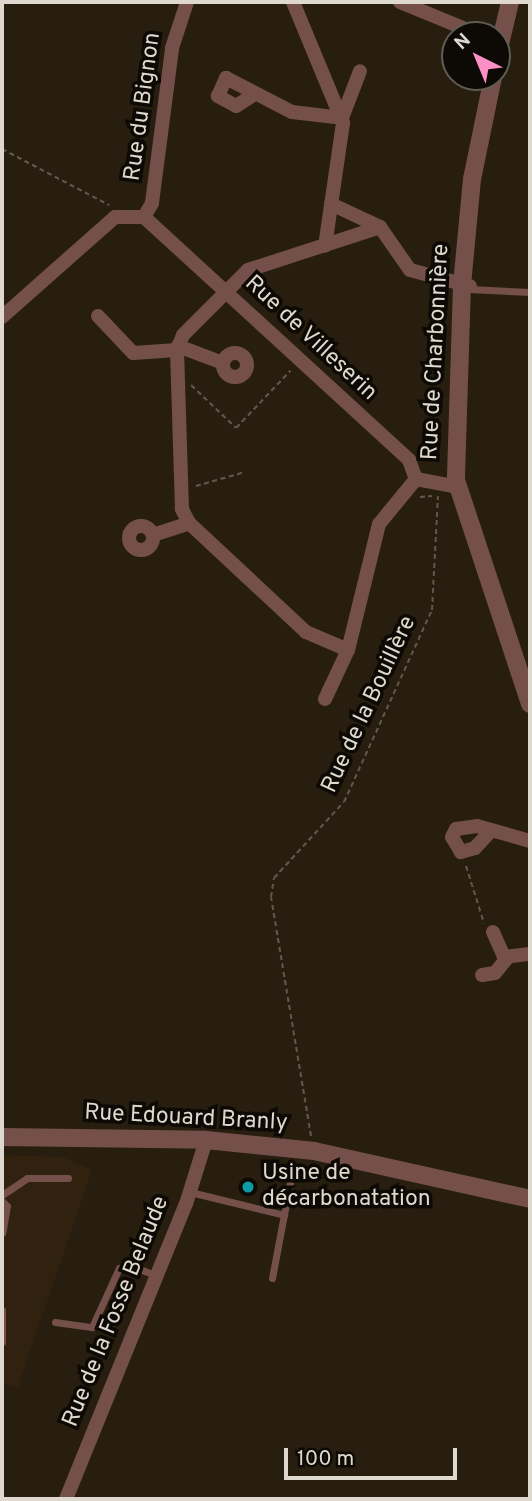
<!DOCTYPE html>
<html>
<head>
<meta charset="utf-8">
<style>
	body { margin:0 }
	#map { position:relative; width:532px; height:1501px; overflow:hidden; background:#281e10; font-family:Overpass,sans-serif }
	div>[style] { position:absolute }
	[style*='--x'] { left:calc(var(--x)*1px); top:calc(var(--y)*1px); width:calc(var(--w)*1px); rotate:calc(var(--a)*1deg) }
	.built>* { inset:0; background:#30220e }
	.path>* { height:2px; margin-top:-1px; transform-origin:0; background:repeating-linear-gradient(90deg,#61584b 0 5px,transparent 0 8.5px) }
	.service>* { height:7px; margin:-3.5px; padding:0 3.5px; transform-origin:3.5px; border-radius:3.5px; background:#75504a }
	.minor>* { height:14px; margin:-7px; padding:0 7px; transform-origin:7px; border-radius:7px; background:#75504a }
	.minor>.ring { margin:-7px; padding:0; box-sizing:content-box; background:none; border:14px solid #75504a; border-radius:50% }
	.tertiary>* { height:18px; margin:-9px; padding:0 9px; transform-origin:9px; border-radius:9px; background:#75504a }
	.dots>* { width:19px; height:19px; translate:-50% -50%; box-sizing:border-box; border:4px solid #0d0904; border-radius:50% }
	span { translate:-50% -50%; white-space:nowrap; text-align:center; line-height:1.15; -webkit-text-stroke:7px #0d0904; paint-order:stroke }
	.street-label { font-size:23px; color:#dfd8cf }
	.poi-label { font-size:23px; color:#dfd8cf }
	.left { translate:0 -50%; text-align:left }
	.frame { position:absolute; inset:0; border:4px solid #dfd8cf; pointer-events:none }
	.north { position:absolute; left:441px; top:21px; width:70px; height:70px; box-sizing:border-box; background:#0d0904; border:2px solid #615c55; border-radius:50%; rotate:317deg; font-size:19px; font-weight:700; line-height:28px; text-align:center; color:#dfd8cf }
	.north::after { content:''; display:block; margin:auto; width:24px; height:32px; background:#fc8fc3; clip-path:polygon(50% 0,100% 100%,50% 72%,0 100%) }
	.scale { position:absolute; left:284px; top:1448px; width:173px; height:32px; box-sizing:border-box; border:4px solid #dfd8cf; border-top:0; padding-left:9px; font-size:21px; line-height:24px; white-space:nowrap; color:#dfd8cf; -webkit-text-stroke:5px #0d0904; paint-order:stroke }
</style>
</head>
<body>
<div id="map">
	<div class="built">
		<i style="clip-path:polygon(2px 1155px,63px 1157px,92px 1170px,18px 1387px,2px 1384px)"></i>
	</div>
	<div class="path">
		<i style="--x:2;--y:149;--w:121;--a:27.6"></i>
		<i style="--x:191;--y:385;--w:62;--a:43.7"></i>
		<i style="--x:236;--y:428;--w:79;--a:-46.5"></i>
		<i style="--x:196;--y:486;--w:51;--a:-15.9"></i>
		<i style="--x:420;--y:497;--w:12;--a:-5"></i>
		<i style="--x:466;--y:866;--w:60;--a:72.5"></i>
		<i style="--x:311;--y:1136;--w:242;--a:-99.5"></i>
		<i style="--x:271;--y:897;--w:19;--a:-81"></i>
		<i style="--x:274;--y:878;--w:103;--a:-47.4"></i>
		<i style="--x:344;--y:802;--w:211;--a:-65.4"></i>
		<i style="--x:432;--y:610;--w:114;--a:-87"></i>
	</div>
	<div class="service">
		<i style="--x:469;--y:289;--w:61;--a:2.8"></i>
		<i style="--x:190;--y:1192;--w:97;--a:13.7"></i>
		<i style="--x:2;--y:1195;--w:30;--a:-34"></i>
		<i style="--x:27;--y:1178;--w:41;--a:0"></i>
		<i style="--x:2;--y:1201;--w:7;--a:45"></i>
		<i style="--x:7;--y:1206;--w:27;--a:100"></i>
		<i style="--x:272;--y:1278;--w:103;--a:-79.3"></i>
		<i style="--x:2;--y:1310;--w:32;--a:90"></i>
		<i style="--x:55;--y:1322;--w:37;--a:8"></i>
		<i style="--x:92;--y:1327;--w:65;--a:-65.4"></i>
		<i style="--x:119;--y:1268;--w:10;--a:-17"></i>
		<i style="--x:129;--y:1265;--w:30;--a:21"></i>
	</div>
	<div class="minor">
		<i style="--x:293;--y:2;--w:131;--a:67.5"></i>
		<i style="--x:343;--y:123;--w:124;--a:98.3"></i>
		<i style="--x:400;--y:2;--w:87;--a:22.4"></i>
		<i style="--x:253;--y:95;--w:20;--a:147"></i>
		<i style="--x:236;--y:106;--w:21;--a:-151"></i>
		<i style="--x:218;--y:96;--w:20;--a:-66"></i>
		<i style="--x:226;--y:78;--w:74;--a:27.3"></i>
		<i style="--x:292;--y:112;--w:50;--a:6.8"></i>
		<i style="--x:342;--y:118;--w:50;--a:-69"></i>
		<i style="--x:331;--y:204;--w:54;--a:25.1"></i>
		<i style="--x:144;--y:217;--w:16;--a:-60"></i>
		<i style="--x:152;--y:203;--w:156;--a:-82.6"></i>
		<i style="--x:172;--y:48;--w:48;--a:-71.9"></i>
		<i style="--x:98;--y:316;--w:51;--a:46.6"></i>
		<i style="--x:133;--y:353;--w:44;--a:-3.9"></i>
		<i style="--x:2;--y:317;--w:151;--a:-41.5"></i>
		<i style="--x:115;--y:217;--w:29;--a:0"></i>
		<i style="--x:144;--y:217;--w:360;--a:42.5"></i>
		<i style="--x:409;--y:460;--w:20;--a:70"></i>
		<i style="--x:178;--y:346;--w:48;--a:20.7"></i>
		<i class="ring" style="left:223px;top:353px;width:10px;height:10px"></i>
		<i style="--x:416;--y:479;--w:58;--a:129.4"></i>
		<i style="--x:379;--y:524;--w:130;--a:103.8"></i>
		<i style="--x:348;--y:650;--w:46;--a:-156.8"></i>
		<i style="--x:306;--y:632;--w:160;--a:-137"></i>
		<i style="--x:189;--y:523;--w:16;--a:-117"></i>
		<i style="--x:182;--y:509;--w:159;--a:-91.8"></i>
		<i style="--x:177;--y:350;--w:16;--a:-68"></i>
		<i style="--x:183;--y:335;--w:92;--a:-45"></i>
		<i style="--x:248;--y:270;--w:139;--a:-18"></i>
		<i style="--x:380;--y:227;--w:52;--a:55.1"></i>
		<i style="--x:410;--y:270;--w:62;--a:14.9"></i>
		<i style="--x:416;--y:479;--w:44;--a:10.5"></i>
		<i class="ring" style="left:129px;top:526px;width:10px;height:10px"></i>
		<i style="--x:153;--y:535;--w:38;--a:-18"></i>
		<i style="--x:325;--y:699;--w:54;--a:-64.9"></i>
		<i style="--x:488;--y:834;--w:19;--a:133"></i>
		<i style="--x:475;--y:848;--w:15;--a:164"></i>
		<i style="--x:461;--y:852;--w:17;--a:-121"></i>
		<i style="--x:452;--y:837;--w:9;--a:-63"></i>
		<i style="--x:456;--y:829;--w:21;--a:-8"></i>
		<i style="--x:477;--y:826;--w:55;--a:15.8"></i>
		<i style="--x:493;--y:932;--w:27;--a:66"></i>
		<i style="--x:504;--y:957;--w:26;--a:-7"></i>
		<i style="--x:482;--y:975;--w:13;--a:-9"></i>
		<i style="--x:495;--y:973;--w:19;--a:-51"></i>
		<i style="--x:66;--y:1499;--w:318;--a:-67.9"></i>
		<i style="--x:186;--y:1204;--w:67;--a:-72.6"></i>
	</div>
	<div class="tertiary">
		<i style="--x:497;--y:57;--w:57;--a:-76.7"></i>
		<i style="--x:493;--y:77;--w:104;--a:101.6"></i>
		<i style="--x:472;--y:179;--w:106;--a:95.4"></i>
		<i style="--x:462;--y:285;--w:195;--a:91.8"></i>
		<i style="--x:456;--y:480;--w:236;--a:71.7"></i>
		<i style="--x:2;--y:1137;--w:204;--a:0.8"></i>
		<i style="--x:206;--y:1140;--w:109;--a:5.8"></i>
		<i style="--x:314;--y:1151;--w:221;--a:12.5"></i>
	</div>
	<div class="dots">
		<i style="left:248px;top:1187px;background:#0f9aa8"></i>
	</div>
	<div class="street-label">
		<span style="left:144px;top:107px;rotate:-82deg">Rue du Bignon</span>
		<span style="left:310px;top:339px;rotate:43deg">Rue de Villeserin</span>
		<span style="left:437px;top:352px;rotate:-87deg">Rue de Charbonnière</span>
		<span style="left:370px;top:705px;rotate:-65deg">Rue de la Bouillère</span>
		<span style="left:186px;top:1119px;rotate:3deg">Rue Edouard Branly</span>
		<span style="left:117px;top:1312px;rotate:-68deg">Rue de la Fosse Belaude</span>
	</div>
	<div class="poi-label">
		<span class="left" style="left:262px;top:1187px">Usine de<br>décarbonatation</span>
	</div>
	<div class="frame"></div>
	<div class="north">N</div>
	<div class="scale">100 m</div>
</div>
</body>
</html>
